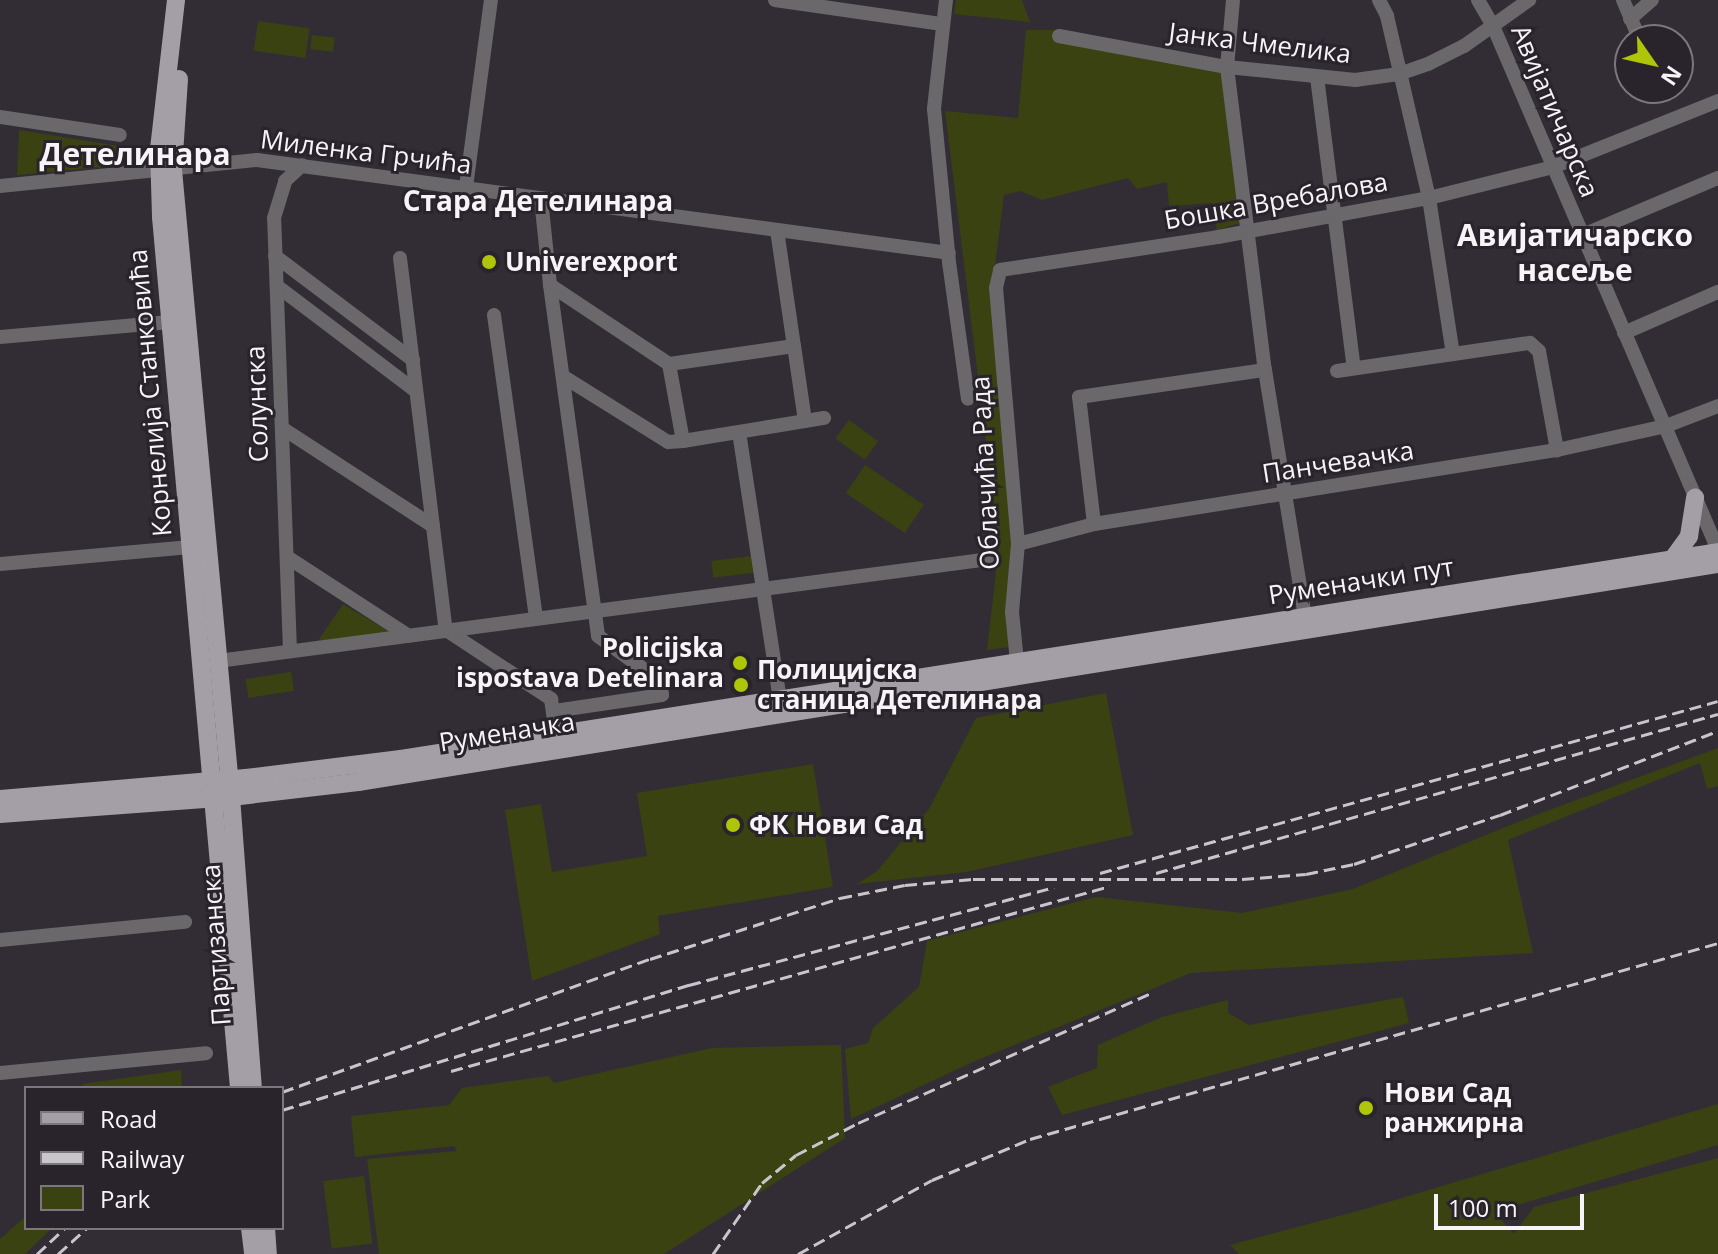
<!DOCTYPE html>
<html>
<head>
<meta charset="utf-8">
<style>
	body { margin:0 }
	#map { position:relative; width:1718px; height:1254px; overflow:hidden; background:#322d35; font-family:"Open Sans",sans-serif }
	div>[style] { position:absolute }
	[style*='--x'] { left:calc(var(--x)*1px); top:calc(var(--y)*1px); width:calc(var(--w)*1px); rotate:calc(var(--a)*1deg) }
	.green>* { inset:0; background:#3a4211; transform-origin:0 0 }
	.minor>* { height:14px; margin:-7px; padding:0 7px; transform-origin:7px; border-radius:7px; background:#6a686b }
	.major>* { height:18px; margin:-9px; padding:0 9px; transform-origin:9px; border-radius:9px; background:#a49fa7 }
	.rail>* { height:3px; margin-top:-1.5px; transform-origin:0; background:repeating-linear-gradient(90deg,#c9c6cb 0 12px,transparent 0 18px) }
	.dots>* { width:22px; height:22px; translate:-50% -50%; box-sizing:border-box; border:4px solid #29242b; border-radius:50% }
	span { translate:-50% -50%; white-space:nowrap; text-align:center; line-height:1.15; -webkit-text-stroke:6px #29242b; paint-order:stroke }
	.street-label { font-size:26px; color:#f7f4f8 }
	.poi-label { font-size:26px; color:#f7f4f8; font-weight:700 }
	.left { translate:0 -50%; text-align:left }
	.right { translate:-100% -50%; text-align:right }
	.neighbourhood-label { font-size:28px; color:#f7f4f8; font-weight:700 }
	.quarter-label { font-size:30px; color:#f7f4f8; font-weight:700 }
	.legend { position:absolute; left:24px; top:1086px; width:260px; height:144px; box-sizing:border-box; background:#29242b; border:2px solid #7b777d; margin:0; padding:10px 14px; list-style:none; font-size:24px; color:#f7f4f8 }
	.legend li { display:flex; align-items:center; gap:16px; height:40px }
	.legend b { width:40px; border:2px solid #7b777d }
	.north { position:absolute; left:1614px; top:24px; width:80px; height:80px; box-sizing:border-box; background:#29242b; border:2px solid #7b777d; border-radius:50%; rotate:124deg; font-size:22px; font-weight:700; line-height:32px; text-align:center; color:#f7f4f8 }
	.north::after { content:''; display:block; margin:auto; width:28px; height:36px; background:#aec509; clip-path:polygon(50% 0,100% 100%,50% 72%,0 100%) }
	.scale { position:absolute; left:1434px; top:1194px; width:150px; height:36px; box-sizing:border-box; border:4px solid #f7f4f8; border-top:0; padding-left:10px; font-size:24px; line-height:28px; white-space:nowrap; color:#f7f4f8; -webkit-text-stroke:6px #29242b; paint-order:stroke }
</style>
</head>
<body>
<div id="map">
	<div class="green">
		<i style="clip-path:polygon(956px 0,1022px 0,1030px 22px,954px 14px)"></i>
		<i style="left:258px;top:21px;width:52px;height:30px;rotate:8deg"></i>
		<i style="clip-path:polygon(1026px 30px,1056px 30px,1227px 67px,1246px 221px,1217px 230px,1212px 203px,1169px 206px,1167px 182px,1137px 189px,1128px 178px,1042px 200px,1020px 191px,1004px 195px,994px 274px,1018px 544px,1009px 647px,987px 650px,999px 546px,945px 111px,1018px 118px)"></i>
		<i style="left:312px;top:35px;width:23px;height:14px;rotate:7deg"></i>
		<i style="clip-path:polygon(19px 130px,131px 148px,131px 164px,17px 175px)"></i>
		<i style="left:849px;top:420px;width:36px;height:23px;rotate:36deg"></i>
		<i style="left:865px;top:465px;width:71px;height:34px;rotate:34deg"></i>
		<i style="left:752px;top:556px;width:17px;height:41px;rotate:83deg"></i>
		<i style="clip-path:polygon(343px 604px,390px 632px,318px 641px)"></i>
		<i style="left:291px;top:672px;width:19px;height:46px;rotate:81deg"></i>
		<i style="clip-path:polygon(1106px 693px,1133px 835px,966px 872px,857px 884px,877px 871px,929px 809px,976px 718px)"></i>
		<i style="clip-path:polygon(1718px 748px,1718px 786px,1707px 789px,1700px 763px,1508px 840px,1533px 953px,1191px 973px,975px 1061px,851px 1119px,845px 1049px,868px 1043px,873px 1028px,919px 987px,927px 941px,1096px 897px,1242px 913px,1353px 889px,1533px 816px)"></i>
		<i style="clip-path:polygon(813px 764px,833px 887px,658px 916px,660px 934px,532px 981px,505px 810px,541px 804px,552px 872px,647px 856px,637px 793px)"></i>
		<i style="clip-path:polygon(1403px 997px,1409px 1023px,1062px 1115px,1048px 1087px,1097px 1068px,1098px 1045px,1162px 1017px,1228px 1000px,1228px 1013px,1249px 1025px)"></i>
		<i style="clip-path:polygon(841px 1045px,845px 1138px,664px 1254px,379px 1254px,367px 1159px,457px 1151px,454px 1146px,355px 1157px,351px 1116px,449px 1105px,462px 1088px,548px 1076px,554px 1083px,712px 1048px)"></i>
		<i style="clip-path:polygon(181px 1070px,182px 1088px,84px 1088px,82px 1084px)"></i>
		<i style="clip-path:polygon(1718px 1104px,1718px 1145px,1494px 1212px,1514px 1234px,1534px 1207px,1718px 1158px,1718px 1254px,1239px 1254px,1230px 1245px,1365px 1209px)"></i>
		<i style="left:364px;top:1176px;width:68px;height:41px;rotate:83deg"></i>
		<i style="clip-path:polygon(26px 1216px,26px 1228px,52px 1228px,25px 1254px,0 1254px,0 1239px)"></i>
	</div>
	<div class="minor">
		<i style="--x:775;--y:0;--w:169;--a:8.2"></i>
		<i style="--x:946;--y:0;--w:110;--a:96.3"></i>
		<i style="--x:934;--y:109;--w:154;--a:84.4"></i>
		<i style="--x:949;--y:262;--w:138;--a:82.1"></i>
		<i style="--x:1233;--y:0;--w:67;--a:95.1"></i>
		<i style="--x:1227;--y:67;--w:305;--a:82.9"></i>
		<i style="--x:1265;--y:370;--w:250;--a:80.8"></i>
		<i style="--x:1379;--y:0;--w:18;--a:63"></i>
		<i style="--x:1387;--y:16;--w:187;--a:77"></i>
		<i style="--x:1429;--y:198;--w:158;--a:81.3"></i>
		<i style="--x:1478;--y:0;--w:30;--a:60"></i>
		<i style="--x:1493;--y:26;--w:563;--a:66.76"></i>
		<i style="--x:1715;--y:543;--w:9;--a:90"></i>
		<i style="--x:1715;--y:552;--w:10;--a:127"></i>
		<i style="--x:1623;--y:0;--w:43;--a:67"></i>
		<i style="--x:1630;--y:19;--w:29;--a:-41"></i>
		<i style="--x:1059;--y:36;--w:171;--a:10.5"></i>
		<i style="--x:1227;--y:67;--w:129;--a:5.8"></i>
		<i style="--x:1355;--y:80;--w:44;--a:-7.8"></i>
		<i style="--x:1399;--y:74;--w:31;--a:-19"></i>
		<i style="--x:1428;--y:64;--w:40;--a:-26.6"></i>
		<i style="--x:1464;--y:46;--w:80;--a:-35.3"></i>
		<i style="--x:1317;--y:77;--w:293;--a:82.8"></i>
		<i style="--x:0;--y:117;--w:121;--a:8.5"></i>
		<i style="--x:0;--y:186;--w:258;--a:-5.8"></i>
		<i style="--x:257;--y:160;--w:698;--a:7.65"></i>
		<i style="--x:466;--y:187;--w:189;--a:-82.4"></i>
		<i style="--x:541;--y:199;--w:86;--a:84"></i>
		<i style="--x:550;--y:285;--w:143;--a:33.6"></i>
		<i style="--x:777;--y:230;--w:117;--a:81.7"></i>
		<i style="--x:1583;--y:235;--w:147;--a:-22.9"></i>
		<i style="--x:275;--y:256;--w:173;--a:37"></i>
		<i style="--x:400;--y:258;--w:375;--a:83"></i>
		<i style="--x:446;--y:630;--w:126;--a:33.3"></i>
		<i style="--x:551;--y:699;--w:37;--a:82"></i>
		<i style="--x:550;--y:285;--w:354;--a:82.2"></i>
		<i style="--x:598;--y:636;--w:77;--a:36"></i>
		<i style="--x:660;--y:681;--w:14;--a:82"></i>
		<i style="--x:662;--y:695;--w:110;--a:171.6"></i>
		<i style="--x:277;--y:286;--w:174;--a:37.1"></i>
		<i style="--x:494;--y:315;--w:306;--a:82.1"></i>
		<i style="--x:1624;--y:333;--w:103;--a:-23.6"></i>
		<i style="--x:0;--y:337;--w:171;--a:-5"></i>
		<i style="--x:1337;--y:371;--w:195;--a:-8.3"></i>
		<i style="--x:1530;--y:343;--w:12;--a:42"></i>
		<i style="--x:1539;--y:351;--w:101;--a:79.7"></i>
		<i style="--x:564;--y:377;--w:123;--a:32"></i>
		<i style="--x:668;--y:442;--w:15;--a:-4"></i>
		<i style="--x:805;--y:421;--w:76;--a:-98.3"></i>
		<i style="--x:794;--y:346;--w:126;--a:171.8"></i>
		<i style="--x:669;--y:364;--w:78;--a:79.7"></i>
		<i style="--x:683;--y:441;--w:143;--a:-9.3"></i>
		<i style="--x:282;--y:428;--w:180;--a:33"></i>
		<i style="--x:739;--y:432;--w:270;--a:81.3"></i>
		<i style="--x:1094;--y:524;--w:128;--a:-96.7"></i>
		<i style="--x:1079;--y:397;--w:188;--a:-8.3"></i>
		<i style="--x:1018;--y:544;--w:79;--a:-14.7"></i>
		<i style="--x:1094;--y:524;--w:469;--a:-9.1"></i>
		<i style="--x:1557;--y:450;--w:112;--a:-12.4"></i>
		<i style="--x:1666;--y:426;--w:56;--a:-21"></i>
		<i style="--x:287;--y:557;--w:145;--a:32.9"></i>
		<i style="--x:0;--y:564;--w:191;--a:-5.1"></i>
		<i style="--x:290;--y:651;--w:433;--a:-92.1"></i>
		<i style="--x:274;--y:218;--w:39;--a:-73"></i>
		<i style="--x:285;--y:181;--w:23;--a:-43"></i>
		<i style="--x:218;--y:661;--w:779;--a:-7.53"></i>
		<i style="--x:1018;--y:671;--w:59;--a:-95.8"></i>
		<i style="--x:1012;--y:612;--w:68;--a:-85"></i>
		<i style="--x:1018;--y:544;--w:257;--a:-94.9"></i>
		<i style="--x:996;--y:288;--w:18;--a:-77"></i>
		<i style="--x:1000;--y:270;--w:220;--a:-8.6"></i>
		<i style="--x:1218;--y:237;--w:215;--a:-10.5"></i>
		<i style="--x:1429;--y:198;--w:128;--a:-14"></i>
		<i style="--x:1553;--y:167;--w:178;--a:-21.8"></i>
		<i style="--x:0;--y:940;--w:186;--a:-5.6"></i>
		<i style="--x:0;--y:1073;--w:207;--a:-5.5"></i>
	</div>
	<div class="major">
		<i style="--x:176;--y:0;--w:150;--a:96.5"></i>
		<i style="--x:159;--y:149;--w:68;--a:88.3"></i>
		<i style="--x:161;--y:217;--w:874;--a:84.88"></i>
		<i style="--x:179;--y:79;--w:91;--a:93.8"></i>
		<i style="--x:173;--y:170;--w:630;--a:84.71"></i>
		<i style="--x:231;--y:797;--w:292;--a:85.7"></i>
		<i style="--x:1674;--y:557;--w:26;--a:-54"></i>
		<i style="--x:1689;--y:536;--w:39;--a:-81"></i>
		<i style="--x:0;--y:799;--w:247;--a:-4.9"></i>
		<i style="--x:246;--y:778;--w:156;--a:-7"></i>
		<i style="--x:401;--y:759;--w:1333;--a:-8.93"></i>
		<i style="--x:0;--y:814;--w:232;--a:-4.2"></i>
		<i style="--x:231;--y:797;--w:128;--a:-6.7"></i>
		<i style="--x:358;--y:782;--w:1377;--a:-9.11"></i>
		<i style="--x:250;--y:1228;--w:26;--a:83"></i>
		<i style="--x:266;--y:1228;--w:26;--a:86"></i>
	</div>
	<div class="rail">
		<i style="--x:1100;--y:873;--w:641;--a:-15.55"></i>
		<i style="--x:1156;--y:873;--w:584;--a:-15.8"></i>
		<i style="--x:451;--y:1071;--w:684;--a:-15.68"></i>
		<i style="--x:282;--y:1092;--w:391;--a:-19.9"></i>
		<i style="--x:650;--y:959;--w:200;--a:-17.8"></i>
		<i style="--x:840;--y:898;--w:66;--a:-11.3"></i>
		<i style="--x:905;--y:885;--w:68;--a:-5"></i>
		<i style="--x:973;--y:879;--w:269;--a:0"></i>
		<i style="--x:1242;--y:879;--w:64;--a:-4.5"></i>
		<i style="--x:1306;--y:874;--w:49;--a:-11.8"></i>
		<i style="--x:1354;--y:864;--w:154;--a:-18.6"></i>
		<i style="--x:1500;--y:815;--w:234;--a:-21.1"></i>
		<i style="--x:282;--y:1110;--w:426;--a:-17.1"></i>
		<i style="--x:689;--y:985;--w:378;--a:-15"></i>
		<i style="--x:37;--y:1254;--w:38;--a:-43"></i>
		<i style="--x:58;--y:1254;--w:39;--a:-42"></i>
		<i style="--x:713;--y:1254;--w:86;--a:-55.4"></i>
		<i style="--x:762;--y:1183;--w:44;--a:-39.5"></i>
		<i style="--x:796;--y:1155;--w:70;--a:-27.3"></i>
		<i style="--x:858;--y:1123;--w:321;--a:-23.9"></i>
		<i style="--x:798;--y:1254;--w:153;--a:-28.9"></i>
		<i style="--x:932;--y:1180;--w:106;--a:-22.7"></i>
		<i style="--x:1030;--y:1139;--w:715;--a:-15.9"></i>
	</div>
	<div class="dots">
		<i style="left:489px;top:262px;background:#aec509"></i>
		<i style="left:740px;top:663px;background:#aec509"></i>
		<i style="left:741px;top:685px;background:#aec509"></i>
		<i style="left:733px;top:825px;background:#aec509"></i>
		<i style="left:1366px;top:1108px;background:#aec509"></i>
	</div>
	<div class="street-label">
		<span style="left:1260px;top:43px;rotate:7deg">Јанка Чмелика</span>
		<span style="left:1555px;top:111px;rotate:67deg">Авијатичарска</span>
		<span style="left:366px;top:152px;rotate:7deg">Миленка Грчића</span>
		<span style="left:1276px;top:201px;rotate:-10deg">Бошка Вребалова</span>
		<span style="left:150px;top:393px;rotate:-95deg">Корнелија Станковића</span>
		<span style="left:257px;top:404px;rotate:-92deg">Солунска</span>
		<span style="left:1338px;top:462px;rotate:-9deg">Панчевачка</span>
		<span style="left:985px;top:473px;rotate:-93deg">Облачића Рада</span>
		<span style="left:1361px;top:581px;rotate:-9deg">Руменачки пут</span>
		<span style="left:507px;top:732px;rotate:-9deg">Руменачка</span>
		<span style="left:216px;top:945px;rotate:-94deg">Партизанска</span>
	</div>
	<div class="poi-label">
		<span class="left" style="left:505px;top:262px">Univerexport</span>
		<span class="right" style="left:724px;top:663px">Policijska<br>ispostava Detelinara</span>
		<span class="left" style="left:757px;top:685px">Полицијска<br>станица Детелинара</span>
		<span class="left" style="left:749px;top:825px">ФК Нови Сад</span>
		<span class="left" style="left:1384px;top:1108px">Нови Сад<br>ранжирна</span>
	</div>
	<div class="neighbourhood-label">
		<span style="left:538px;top:200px">Стара Детелинара</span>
	</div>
	<div class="quarter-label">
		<span style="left:135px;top:154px">Детелинара</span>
		<span style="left:1575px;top:252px">Авијатичарско<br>насеље</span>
	</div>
	<ul class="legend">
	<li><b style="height:10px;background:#a49fa7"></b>Road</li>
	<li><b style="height:10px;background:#c9c6cb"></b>Railway</li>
	<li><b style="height:22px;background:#3a4211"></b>Park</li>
	</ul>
	<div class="north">N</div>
	<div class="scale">100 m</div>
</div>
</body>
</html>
